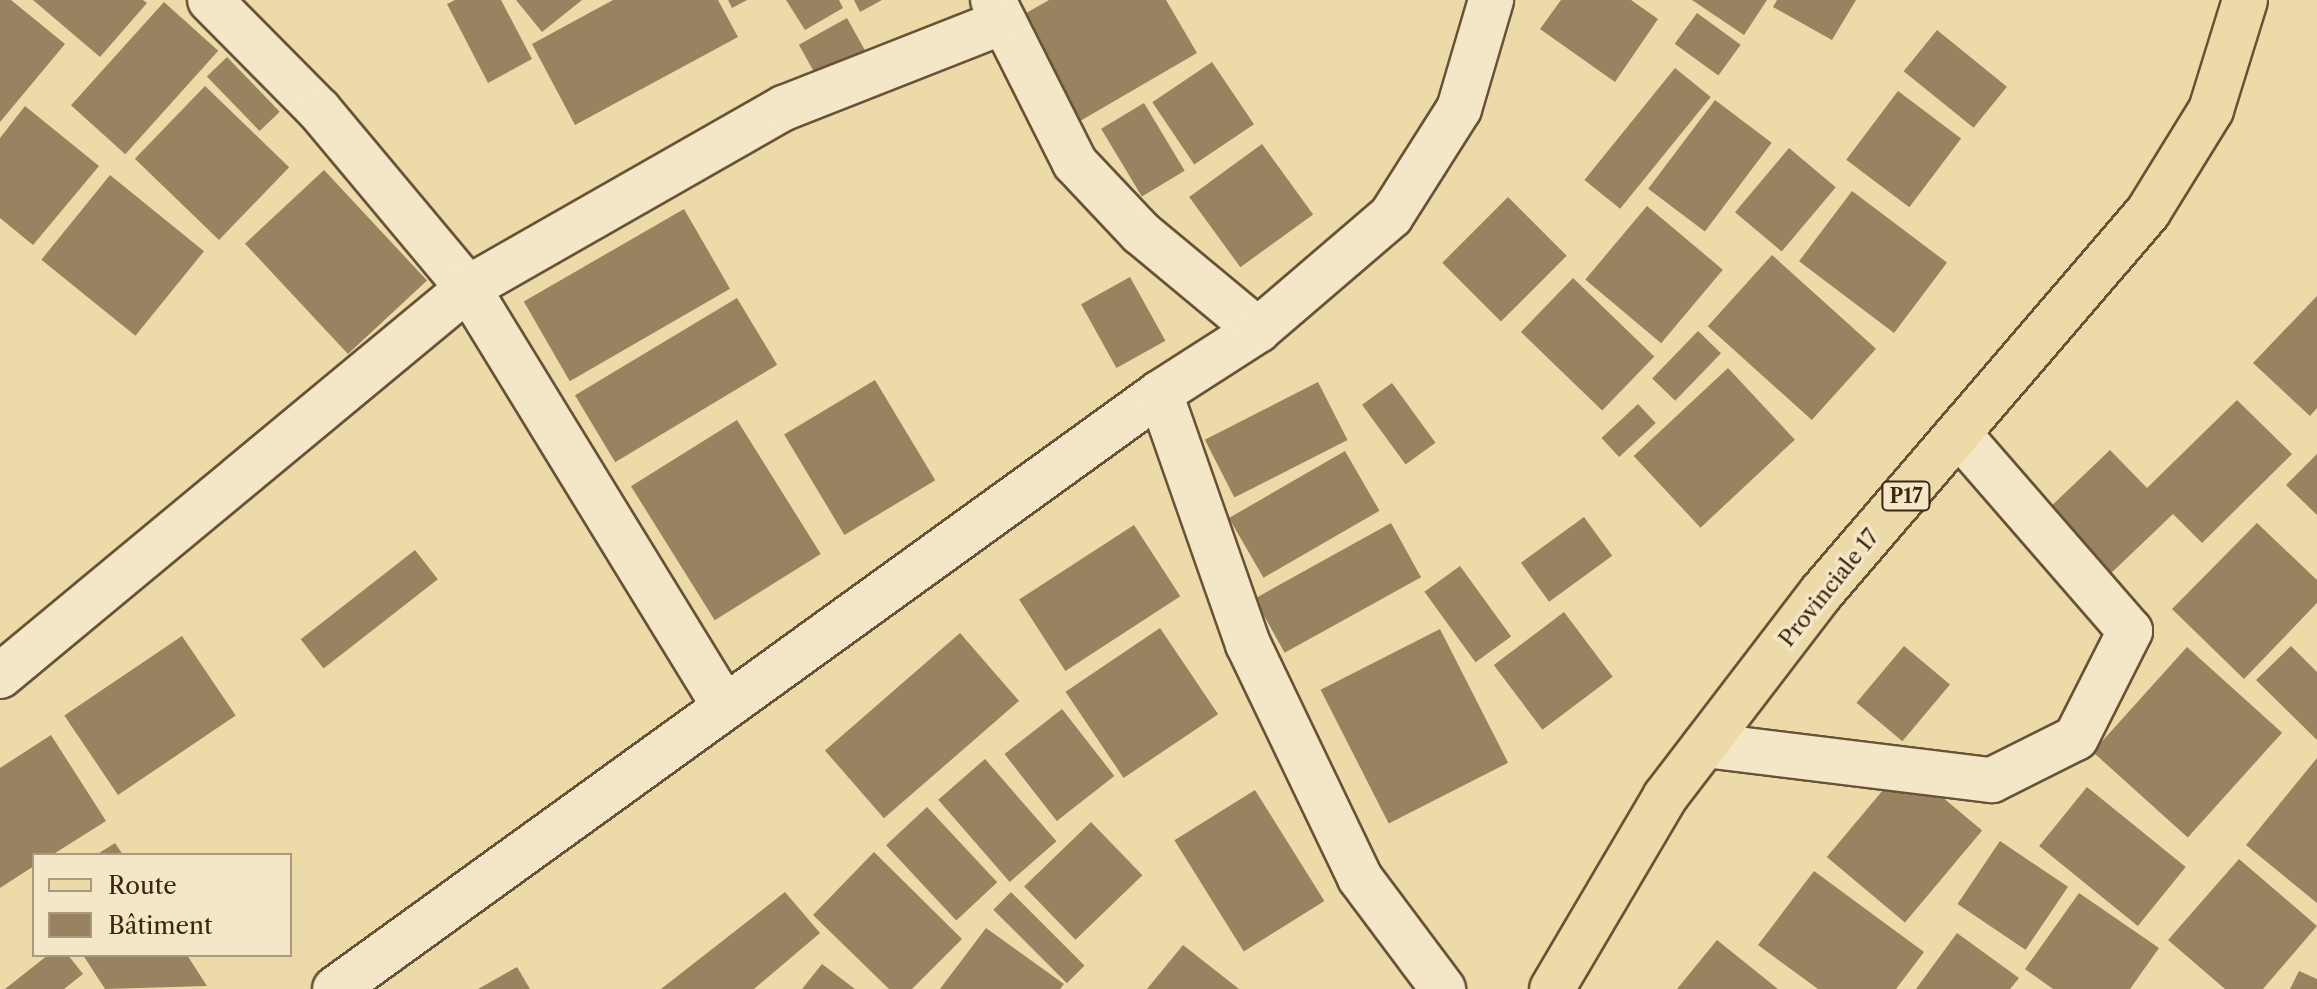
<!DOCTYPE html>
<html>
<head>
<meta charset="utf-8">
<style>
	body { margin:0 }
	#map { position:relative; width:2317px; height:989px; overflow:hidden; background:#ecdaa9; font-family:"Libre Caslon Text",serif }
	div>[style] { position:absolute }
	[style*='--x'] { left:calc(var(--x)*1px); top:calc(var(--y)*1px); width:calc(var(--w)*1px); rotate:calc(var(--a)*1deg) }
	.building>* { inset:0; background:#988360; transform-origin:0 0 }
	.roads { filter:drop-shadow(2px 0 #695237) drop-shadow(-2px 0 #695237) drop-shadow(0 2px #695237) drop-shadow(0 -2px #695237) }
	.minor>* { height:44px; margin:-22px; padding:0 22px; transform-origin:22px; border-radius:22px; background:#f3e7c7 }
	.primary>* { height:44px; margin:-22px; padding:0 22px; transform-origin:22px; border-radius:22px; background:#ecdaa9 }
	span { translate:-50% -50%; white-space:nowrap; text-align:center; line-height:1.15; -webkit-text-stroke:7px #f3e7c7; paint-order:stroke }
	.shield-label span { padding:2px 6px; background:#f3e7c7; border:2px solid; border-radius:6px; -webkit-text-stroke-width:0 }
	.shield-label { font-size:20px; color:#3d2511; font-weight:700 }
	.street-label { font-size:22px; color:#3d2511 }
	.legend { position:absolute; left:32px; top:853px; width:260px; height:104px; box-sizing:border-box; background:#f3e7c7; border:2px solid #aa997e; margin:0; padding:10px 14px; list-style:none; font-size:24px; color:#3d2511 }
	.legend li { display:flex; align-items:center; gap:16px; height:40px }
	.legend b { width:40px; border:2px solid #aa997e }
</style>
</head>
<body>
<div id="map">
	<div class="building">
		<i style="clip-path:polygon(0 0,11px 0,65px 44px,0 122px)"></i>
		<i style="clip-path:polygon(33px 0,143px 0,147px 3px,100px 57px)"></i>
		<i style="clip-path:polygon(455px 0,501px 0,532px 59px,488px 83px,447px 4px)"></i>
		<i style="clip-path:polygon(516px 0,582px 0,542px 32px)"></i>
		<i style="clip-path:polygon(613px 0,718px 0,738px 37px,575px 125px,532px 44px)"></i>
		<i style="clip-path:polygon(728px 0,747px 0,732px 8px)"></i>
		<i style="clip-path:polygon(786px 0,839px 0,843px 8px,805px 30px)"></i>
		<i style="clip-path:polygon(854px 0,882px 0,860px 12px)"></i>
		<i style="clip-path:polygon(1049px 0,1166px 0,1197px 53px,1075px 124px,1014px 20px)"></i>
		<i style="clip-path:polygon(1561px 0,1631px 0,1658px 19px,1615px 82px,1540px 29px)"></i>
		<i style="clip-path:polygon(1692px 0,1767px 0,1744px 35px)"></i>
		<i style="clip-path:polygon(1777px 0,1856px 0,1832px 40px,1773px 7px)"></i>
		<i style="left:164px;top:2px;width:73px;height:139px;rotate:42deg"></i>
		<i style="left:1697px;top:13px;width:54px;height:38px;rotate:36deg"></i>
		<i style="left:847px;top:18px;width:45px;height:55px;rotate:61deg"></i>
		<i style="left:1937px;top:30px;width:90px;height:53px;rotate:39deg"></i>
		<i style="left:227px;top:57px;width:76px;height:28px;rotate:46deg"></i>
		<i style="left:1212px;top:62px;width:75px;height:72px;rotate:56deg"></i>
		<i style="left:1675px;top:68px;width:46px;height:144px;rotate:39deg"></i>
		<i style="left:205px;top:86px;width:117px;height:101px;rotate:44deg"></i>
		<i style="left:1898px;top:91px;width:79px;height:86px;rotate:37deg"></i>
		<i style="left:1715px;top:100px;width:71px;height:111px;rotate:37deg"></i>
		<i style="left:1144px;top:103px;width:79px;height:50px;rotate:59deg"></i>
		<i style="clip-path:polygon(25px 106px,99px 166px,33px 245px,0 218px,0 138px)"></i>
		<i style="left:1262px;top:144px;width:87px;height:90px;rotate:54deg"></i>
		<i style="left:1789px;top:148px;width:61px;height:84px;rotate:40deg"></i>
		<i style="left:324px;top:170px;width:151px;height:108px;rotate:47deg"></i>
		<i style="left:110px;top:175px;width:121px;height:109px;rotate:39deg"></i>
		<i style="left:1852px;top:191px;width:119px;height:88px;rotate:37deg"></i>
		<i style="left:1508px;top:197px;width:83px;height:93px;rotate:45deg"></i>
		<i style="left:1647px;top:206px;width:99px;height:96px;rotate:40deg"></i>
		<i style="left:684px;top:209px;width:92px;height:185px;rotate:60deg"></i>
		<i style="left:1772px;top:255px;width:140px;height:96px;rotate:42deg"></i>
		<i style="left:1130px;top:277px;width:73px;height:56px;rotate:61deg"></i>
		<i style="left:1573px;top:278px;width:113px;height:75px;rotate:44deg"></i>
		<i style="clip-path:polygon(2317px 296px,2317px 408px,2310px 416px,2253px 363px)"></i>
		<i style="left:737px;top:298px;width:78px;height:189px;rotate:59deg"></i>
		<i style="left:1698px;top:331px;width:32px;height:66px;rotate:44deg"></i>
		<i style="left:1728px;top:368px;width:98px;height:129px;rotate:47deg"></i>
		<i style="left:875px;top:380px;width:117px;height:106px;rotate:59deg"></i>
		<i style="left:1318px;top:382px;width:65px;height:127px;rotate:63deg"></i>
		<i style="left:1392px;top:383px;width:74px;height:37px;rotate:54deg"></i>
		<i style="clip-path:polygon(2237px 400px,2292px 454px,2202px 543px,2173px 514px,2106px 578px,2044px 513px,2110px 450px,2147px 488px)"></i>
		<i style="left:1638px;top:404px;width:26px;height:50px;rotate:47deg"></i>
		<i style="left:737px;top:420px;width:158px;height:125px;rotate:58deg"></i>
		<i style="left:1345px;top:451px;width:69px;height:134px;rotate:60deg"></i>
		<i style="clip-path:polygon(2317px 454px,2317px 515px,2286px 485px)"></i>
		<i style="left:1584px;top:517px;width:48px;height:78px;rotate:54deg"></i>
		<i style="left:1391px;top:523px;width:62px;height:156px;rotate:61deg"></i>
		<i style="clip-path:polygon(2257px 523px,2317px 580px,2317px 603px,2244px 679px,2172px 609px)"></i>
		<i style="left:1134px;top:525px;width:85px;height:137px;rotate:57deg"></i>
		<i style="left:415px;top:550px;width:37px;height:145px;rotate:52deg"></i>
		<i style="left:1460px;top:566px;width:87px;height:44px;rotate:54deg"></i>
		<i style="left:1564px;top:612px;width:81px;height:88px;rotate:53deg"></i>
		<i style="left:1160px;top:628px;width:104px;height:114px;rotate:56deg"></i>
		<i style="left:1440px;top:629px;width:150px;height:134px;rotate:63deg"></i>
		<i style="left:960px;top:633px;width:90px;height:179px;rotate:49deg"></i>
		<i style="left:182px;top:636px;width:96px;height:142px;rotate:56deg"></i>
		<i style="left:1904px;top:646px;width:60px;height:74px;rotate:40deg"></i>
		<i style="clip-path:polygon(2291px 646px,2317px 672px,2317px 740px,2256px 680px)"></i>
		<i style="left:2187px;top:647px;width:128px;height:141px;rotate:42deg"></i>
		<i style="left:1062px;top:709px;width:85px;height:73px;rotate:52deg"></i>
		<i style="clip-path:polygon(51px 735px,106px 821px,52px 855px,34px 855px,34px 866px,0 888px,0 768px)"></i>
		<i style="clip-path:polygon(2317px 758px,2317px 903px,2246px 845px)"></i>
		<i style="left:985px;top:759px;width:109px;height:62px;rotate:49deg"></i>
		<i style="left:1904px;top:765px;width:102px;height:120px;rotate:40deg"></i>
		<i style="left:2087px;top:787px;width:127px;height:76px;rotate:39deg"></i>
		<i style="left:1255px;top:790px;width:131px;height:95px;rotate:58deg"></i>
		<i style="left:927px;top:807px;width:103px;height:56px;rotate:47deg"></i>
		<i style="left:1091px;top:822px;width:74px;height:93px;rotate:46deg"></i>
		<i style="left:2000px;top:841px;width:82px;height:76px;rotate:34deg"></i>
		<i style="clip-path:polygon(115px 843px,123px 855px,96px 855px)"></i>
		<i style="clip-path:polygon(874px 852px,962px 939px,912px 989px,889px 989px,813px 915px)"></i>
		<i style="clip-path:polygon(2239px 859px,2317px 926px,2263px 989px,2225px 989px,2168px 940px)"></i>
		<i style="clip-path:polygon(1814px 871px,1924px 952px,1896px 989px,1818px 989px,1758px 945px)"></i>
		<i style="clip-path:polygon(785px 892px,820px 933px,754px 989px,661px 989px)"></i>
		<i style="left:1011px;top:892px;width:104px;height:25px;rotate:45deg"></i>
		<i style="clip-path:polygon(2079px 893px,2159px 948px,2130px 989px,2053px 989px,2025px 969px)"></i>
		<i style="clip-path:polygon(986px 928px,1064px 984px,1060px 989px,940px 989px)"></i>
		<i style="clip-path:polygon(1957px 933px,2019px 978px,2010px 989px,1916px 989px)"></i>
		<i style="clip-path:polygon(1717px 940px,1778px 989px,1677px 989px)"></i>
		<i style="clip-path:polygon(1183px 945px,1239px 989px,1147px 989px)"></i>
		<i style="clip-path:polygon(48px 955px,68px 955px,83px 974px,64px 989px,5px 989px)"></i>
		<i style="clip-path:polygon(83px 955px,187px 955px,207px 986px,105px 989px)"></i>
		<i style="clip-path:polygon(822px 964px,855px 989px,802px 989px)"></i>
		<i style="clip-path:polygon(517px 967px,530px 989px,478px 989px)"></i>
		<i style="clip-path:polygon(2299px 971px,2317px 979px,2317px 989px,2290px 989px)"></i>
	</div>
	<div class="roads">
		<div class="minor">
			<i style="--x:210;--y:0;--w:155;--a:45.3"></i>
			<i style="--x:319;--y:110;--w:232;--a:50.1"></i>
			<i style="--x:468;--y:288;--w:488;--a:58.5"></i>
			<i style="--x:993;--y:0;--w:182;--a:63.3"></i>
			<i style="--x:1075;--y:163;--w:96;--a:46.7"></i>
			<i style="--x:1141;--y:233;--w:152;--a:39.7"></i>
			<i style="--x:1160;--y:393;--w:266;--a:70.7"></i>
			<i style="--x:1248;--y:644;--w:259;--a:64.4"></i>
			<i style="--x:1360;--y:878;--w:139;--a:53.2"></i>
			<i style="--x:0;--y:676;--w:608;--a:-39.66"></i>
			<i style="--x:468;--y:288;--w:364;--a:-29.7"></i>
			<i style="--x:784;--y:108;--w:234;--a:-21.5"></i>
			<i style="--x:1705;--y:745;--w:289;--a:7"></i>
			<i style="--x:1992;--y:780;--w:94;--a:-26.6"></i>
			<i style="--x:2076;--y:738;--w:120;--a:-63.2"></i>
			<i style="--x:2130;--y:631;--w:261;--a:-131"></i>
			<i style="--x:335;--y:989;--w:1018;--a:-35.85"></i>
			<i style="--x:1160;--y:393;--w:117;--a:-32.7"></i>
			<i style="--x:1258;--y:330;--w:175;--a:-40.6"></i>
			<i style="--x:1391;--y:216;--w:127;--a:-57.6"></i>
			<i style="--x:1459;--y:109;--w:114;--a:-73.6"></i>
		</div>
		<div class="primary">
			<i style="--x:1552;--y:989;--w:223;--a:-59.5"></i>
			<i style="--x:1665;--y:797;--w:257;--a:-52.6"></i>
			<i style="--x:1821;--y:593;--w:502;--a:-49.36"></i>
			<i style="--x:2148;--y:212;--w:120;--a:-58.3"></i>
			<i style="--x:2211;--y:110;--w:115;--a:-72.8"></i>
		</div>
	</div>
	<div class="shield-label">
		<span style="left:1906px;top:496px">P17</span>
	</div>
	<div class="street-label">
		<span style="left:1829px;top:588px;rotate:-51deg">Provinciale 17</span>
	</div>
	<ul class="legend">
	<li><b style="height:10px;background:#ecdaa9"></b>Route</li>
	<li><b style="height:22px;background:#988360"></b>Bâtiment</li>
	</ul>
</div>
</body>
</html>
